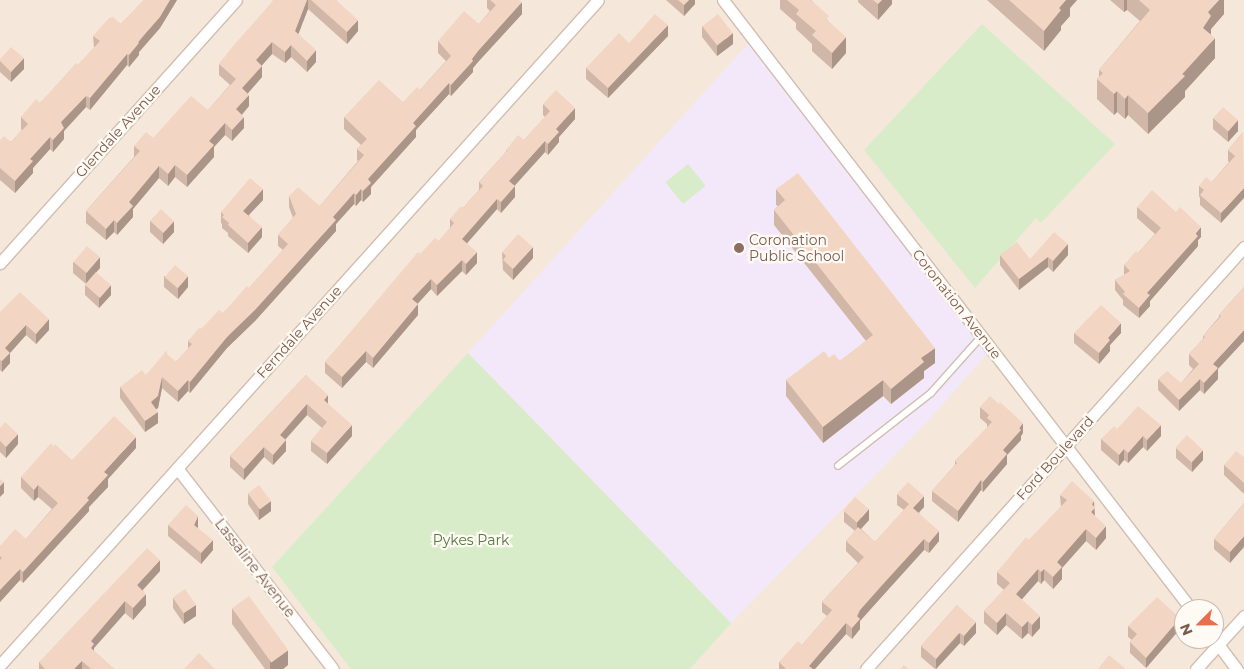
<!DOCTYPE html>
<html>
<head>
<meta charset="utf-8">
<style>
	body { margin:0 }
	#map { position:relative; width:1244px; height:669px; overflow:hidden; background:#fdf6ec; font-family:Montserrat,sans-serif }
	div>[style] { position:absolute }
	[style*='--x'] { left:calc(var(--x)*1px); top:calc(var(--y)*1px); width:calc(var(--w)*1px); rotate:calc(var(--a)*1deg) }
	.residential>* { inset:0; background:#f5e8da }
	.education>* { inset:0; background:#f3e8fa }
	.green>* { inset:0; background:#d8ecc9; transform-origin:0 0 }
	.roads { filter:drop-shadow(1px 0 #d1beb0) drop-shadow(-1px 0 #d1beb0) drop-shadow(0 1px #d1beb0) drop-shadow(0 -1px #d1beb0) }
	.lane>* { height:5.5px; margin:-2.75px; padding:0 2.75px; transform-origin:2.75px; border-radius:2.75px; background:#fff }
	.street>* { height:11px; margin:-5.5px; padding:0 5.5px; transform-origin:5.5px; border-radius:5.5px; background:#fff }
	.wall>* { inset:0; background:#d1b7a8 }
	.shaded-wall>* { inset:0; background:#aa9588 }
	.building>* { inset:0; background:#f3d5c3; transform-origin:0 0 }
	.dots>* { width:14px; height:14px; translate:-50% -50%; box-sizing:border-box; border:2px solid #fffaf3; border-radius:50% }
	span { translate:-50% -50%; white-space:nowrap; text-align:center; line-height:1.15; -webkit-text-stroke:4.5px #fffaf3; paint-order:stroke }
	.street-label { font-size:14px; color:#7a5c4d }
	.education-label { font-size:14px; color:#785e54 }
	.left { translate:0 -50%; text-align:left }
	.park-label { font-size:14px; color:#537a41 }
	.north { position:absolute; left:1174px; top:599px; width:50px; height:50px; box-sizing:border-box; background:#fffaf3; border:1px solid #cabbb1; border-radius:50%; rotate:247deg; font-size:14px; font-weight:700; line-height:20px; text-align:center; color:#7a5c4d }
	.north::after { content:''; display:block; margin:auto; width:18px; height:22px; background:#e76f51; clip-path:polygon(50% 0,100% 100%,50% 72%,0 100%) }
</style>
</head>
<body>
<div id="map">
	<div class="residential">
		<i style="clip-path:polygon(evenodd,0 0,1244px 0,1244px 669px,0 669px,0 0,1184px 609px,1214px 609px,1214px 639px,1184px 639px,1184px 609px)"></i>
	</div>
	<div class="education">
		<i style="clip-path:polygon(756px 35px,992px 348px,927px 422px,731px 623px,468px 353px)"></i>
	</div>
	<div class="green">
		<i style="clip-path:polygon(982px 24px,1115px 144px,1041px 223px,1036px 218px,975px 288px,864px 150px)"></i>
		<i style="left:688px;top:164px;width:28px;height:29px;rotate:51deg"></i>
		<i style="clip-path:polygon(468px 353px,731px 623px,690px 669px,351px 669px,272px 567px)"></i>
	</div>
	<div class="roads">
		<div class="lane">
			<i style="--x:838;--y:466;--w:118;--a:-38.1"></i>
			<i style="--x:931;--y:393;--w:76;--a:-48.2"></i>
		</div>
		<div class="street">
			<i style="--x:723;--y:0;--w:768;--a:52.46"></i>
			<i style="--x:0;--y:263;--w:353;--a:-48.1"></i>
			<i style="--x:177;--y:468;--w:254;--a:52.2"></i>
			<i style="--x:1214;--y:639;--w:38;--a:53"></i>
			<i style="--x:0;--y:665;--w:894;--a:-48.04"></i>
			<i style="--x:866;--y:669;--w:567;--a:-48.15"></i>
			<i style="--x:1196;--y:669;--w:72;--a:-47.8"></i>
		</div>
	</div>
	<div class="wall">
		<i style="clip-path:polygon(144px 0,177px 0,160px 28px,139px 52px,139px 55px,129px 67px,127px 65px,90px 110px,86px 107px,64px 131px,64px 139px,53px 152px,50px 149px,33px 168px,33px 173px,15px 193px,0 180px,0 140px,11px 142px,22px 130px,21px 129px,21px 117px,40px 103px,78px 65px,94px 48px,93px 36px,121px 24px)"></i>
		<i style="clip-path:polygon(274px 0,336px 0,358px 31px,347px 44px,308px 9px,298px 34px,316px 62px,307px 72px,291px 57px,285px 63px,272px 54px,262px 65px,262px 77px,248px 93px,249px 106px,242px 115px,244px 128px,232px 141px,225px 135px,214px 147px,214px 157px,187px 187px,175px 177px,168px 186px,159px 178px,133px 209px,133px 217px,117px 235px,114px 232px,106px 240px,86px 223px,86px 211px,134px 157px,134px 146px,153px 138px,208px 110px,230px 85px,219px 75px,219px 64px)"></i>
		<i style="clip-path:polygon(487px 0,519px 0,522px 14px,478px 62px,473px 68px,473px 72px,451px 96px,449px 94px,416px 130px,416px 137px,371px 187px,371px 194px,363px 202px,361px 200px,356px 206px,354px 204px,336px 224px,336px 231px,255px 321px,227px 348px,190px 393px,188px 391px,178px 402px,162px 388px,158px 408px,156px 409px,158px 423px,145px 432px,120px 398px,120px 387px,146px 375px,167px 355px,176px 362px,188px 349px,188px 341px,201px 329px,223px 313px,249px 288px,283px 250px,278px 246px,278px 235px,293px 218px,289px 207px,289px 196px,320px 206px,358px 161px,357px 160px,357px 149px,361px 145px,344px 129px,344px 117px,403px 102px,420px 90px,446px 61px,438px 53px,438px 41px,479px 24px,490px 11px,487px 8px)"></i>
		<i style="clip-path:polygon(666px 0,695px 0,695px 4px,684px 16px)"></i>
		<i style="clip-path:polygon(780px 0,812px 0,812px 1px,829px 22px,846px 53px,832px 69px,812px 51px,812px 44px,796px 29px,796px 23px,780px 9px)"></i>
		<i style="clip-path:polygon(858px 0,892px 0,892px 4px,878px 20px,858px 2px)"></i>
		<i style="clip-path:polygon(987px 0,1077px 0,1070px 8px,1070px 16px,1061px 26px,1061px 30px,1044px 51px)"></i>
		<i style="clip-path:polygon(1110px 0,1224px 0,1224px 14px,1211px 29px,1211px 35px,1215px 58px,1185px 91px,1185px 97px,1148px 134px,1128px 115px,1125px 119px,1117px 112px,1114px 115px,1097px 99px,1097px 79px,1099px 77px,1099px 70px,1140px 21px,1127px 10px,1124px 12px)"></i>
		<i style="clip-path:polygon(702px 26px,733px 44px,717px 56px,702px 37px)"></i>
		<i style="clip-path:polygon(668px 36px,608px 98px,586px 79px,586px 68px,629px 43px)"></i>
		<i style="clip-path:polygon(0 59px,24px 69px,11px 82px,0 72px)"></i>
		<i style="clip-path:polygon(543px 104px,575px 119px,559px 137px,559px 142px,548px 155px,545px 152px,514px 186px,515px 197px,501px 213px,497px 209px,467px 243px,477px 263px,466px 275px,462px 271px,437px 296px,431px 289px,417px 304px,418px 315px,373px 368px,366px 362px,342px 388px,325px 373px,325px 362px,420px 254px,439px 241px,450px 228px,450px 219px,463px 208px,479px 190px,479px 182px,506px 152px,506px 150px,524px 140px,545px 117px,543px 115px)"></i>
		<i style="clip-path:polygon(1213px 118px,1238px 131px,1228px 142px,1213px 129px)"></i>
		<i style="clip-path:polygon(1243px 132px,1221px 223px,1200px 205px,1200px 198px,1199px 196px,1199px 186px,1212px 182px,1229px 162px,1228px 161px,1228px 150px)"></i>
		<i style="clip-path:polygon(776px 189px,935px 363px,924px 371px,924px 378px,891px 404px,883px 396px,823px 443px,786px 396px,786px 380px,829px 358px,840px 361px,866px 341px,774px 225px,774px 210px,778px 206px,776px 205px)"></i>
		<i style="clip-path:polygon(263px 200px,249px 215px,262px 237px,248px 253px,228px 236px,228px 233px,222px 228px,222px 224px,221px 223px,221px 212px)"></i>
		<i style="clip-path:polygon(1137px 207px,1201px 237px,1198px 240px,1198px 246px,1150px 301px,1150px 306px,1139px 318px,1123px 305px,1123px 300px,1115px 290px,1115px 280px,1124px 275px,1124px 265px,1138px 253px,1155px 234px,1137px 218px)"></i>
		<i style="clip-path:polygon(150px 221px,174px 232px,163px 244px,150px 232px)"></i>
		<i style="clip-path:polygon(1068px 244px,1068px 255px,1053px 272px,1048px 267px,1019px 290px,1000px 265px,1000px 255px,1030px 259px)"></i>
		<i style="clip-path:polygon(502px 252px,533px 258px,513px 280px,503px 270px)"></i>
		<i style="clip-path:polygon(73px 262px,100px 268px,86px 284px,73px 273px)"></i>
		<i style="clip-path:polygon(164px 276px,188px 287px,178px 299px,164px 287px)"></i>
		<i style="clip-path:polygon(85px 285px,111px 295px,99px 308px,85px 295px)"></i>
		<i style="clip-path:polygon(1244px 287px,1218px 369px,1218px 379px,1204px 394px,1200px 390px,1179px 411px,1158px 390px,1158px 379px,1181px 383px,1193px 369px,1189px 365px,1189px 354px,1203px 339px,1203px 336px,1219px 317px,1219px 315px)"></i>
		<i style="clip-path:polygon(0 312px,49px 330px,36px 344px,26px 335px,10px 353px,10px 363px,2px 372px,0 370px)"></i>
		<i style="clip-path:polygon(1074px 333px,1121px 333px,1110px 345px,1110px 351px,1099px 364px,1074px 343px)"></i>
		<i style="clip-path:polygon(306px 375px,352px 436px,327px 464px,311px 451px,311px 441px,322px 428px,307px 415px,286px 439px,286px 451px,273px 465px,264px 457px,244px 480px,230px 467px,230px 456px)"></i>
		<i style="clip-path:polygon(980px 407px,1023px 433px,1021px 436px,1021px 440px,1007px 455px,1007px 464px,983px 492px,981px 490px,958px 522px,932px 501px,932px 491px,955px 465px,955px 461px,987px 428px,987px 424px,980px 418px)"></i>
		<i style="clip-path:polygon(0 428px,18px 444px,6px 458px,0 452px)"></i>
		<i style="clip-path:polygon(1117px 429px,1161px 436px,1147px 451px,1143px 447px,1128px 463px,1124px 460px,1119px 466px,1101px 450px,1101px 439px)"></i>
		<i style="clip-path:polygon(136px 448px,108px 479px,108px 487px,89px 507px,89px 511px,23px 583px,20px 580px,0 602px,0 546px,26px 539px,52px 509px,38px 497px,34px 501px,21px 488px,21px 477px,72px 460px)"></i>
		<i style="clip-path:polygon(1176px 448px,1203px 460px,1192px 472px,1176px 458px)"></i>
		<i style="clip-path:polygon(1244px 457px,1244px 494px,1224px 475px,1224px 465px)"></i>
		<i style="clip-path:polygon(248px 493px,271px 511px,259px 520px,248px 504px)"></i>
		<i style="clip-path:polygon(897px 494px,924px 507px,919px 513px,939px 541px,929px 553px,924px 550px,882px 596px,860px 621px,860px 629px,852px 639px,846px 634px,815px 669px,779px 669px,779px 662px,802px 645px,827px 616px,822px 612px,822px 602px,858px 563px,846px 551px,846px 541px,855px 531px,844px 522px,844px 511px,869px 520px,861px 529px,875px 542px,904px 510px,897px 505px)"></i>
		<i style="clip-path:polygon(1060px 495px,1094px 507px,1095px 516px,1106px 538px,1096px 550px,1086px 541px,1062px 568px,1062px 579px,1053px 589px,1044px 580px,1041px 584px,1038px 581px,1021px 600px,1040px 628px,1032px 637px,1028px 633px,1022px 639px,1006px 625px,997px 635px,984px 623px,984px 611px,1004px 590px,997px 584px,997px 572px,1029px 540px,1061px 507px)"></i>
		<i style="clip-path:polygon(1244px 503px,1230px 563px,1214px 549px,1214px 539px)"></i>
		<i style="clip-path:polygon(168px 525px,198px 527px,198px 528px,213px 550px,201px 564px,168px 536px)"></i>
		<i style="clip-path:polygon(160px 571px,143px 590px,146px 605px,133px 620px,125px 613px,94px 648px,94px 651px,114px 669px,39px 669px,39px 662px)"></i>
		<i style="clip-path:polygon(173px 598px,196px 616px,184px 624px,173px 608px)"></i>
		<i style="clip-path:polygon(957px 605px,976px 633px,964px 646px,960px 643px,958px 645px,936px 669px,935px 669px,921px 657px,921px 646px)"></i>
		<i style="clip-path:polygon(232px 608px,288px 665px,283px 669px,265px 669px,232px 624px)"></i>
		<i style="clip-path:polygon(1128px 626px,1180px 629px,1146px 668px,1130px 653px,1130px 642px,1132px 640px,1128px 637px)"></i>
	</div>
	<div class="shaded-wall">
		<i style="clip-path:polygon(170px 0,177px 0,160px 28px,139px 52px,139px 55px,129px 67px,129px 55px)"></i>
		<i style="clip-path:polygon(307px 0,308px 0,308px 9px,295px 43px,295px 31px)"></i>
		<i style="clip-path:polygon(689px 0,695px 0,695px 4px,684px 16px,684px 5px)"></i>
		<i style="clip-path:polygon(882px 0,892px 0,892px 4px,878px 20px,878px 4px)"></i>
		<i style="clip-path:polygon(1066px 0,1077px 0,1070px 8px,1070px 16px,1061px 26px,1061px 30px,1044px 51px,1044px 31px,1059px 8px)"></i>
		<i style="clip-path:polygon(1124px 0,1127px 0,1127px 10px,1124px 12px)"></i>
		<i style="clip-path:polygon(1219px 0,1224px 0,1224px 14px,1211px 29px,1211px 37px,1203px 28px,1208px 12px)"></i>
		<i style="clip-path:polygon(522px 2px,522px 14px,478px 62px,473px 68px,473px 72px,451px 96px,451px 85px,478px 51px)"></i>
		<i style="clip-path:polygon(358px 20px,358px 31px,347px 44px,347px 32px)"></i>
		<i style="clip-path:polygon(668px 25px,668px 36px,608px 98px,608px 88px)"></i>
		<i style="clip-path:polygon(733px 33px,733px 44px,717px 56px,717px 46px)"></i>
		<i style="clip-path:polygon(846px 37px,846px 53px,832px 69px,832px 53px)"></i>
		<i style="clip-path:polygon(1215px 38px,1215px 58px,1185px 91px,1185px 97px,1148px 134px,1148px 113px)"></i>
		<i style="clip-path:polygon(272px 42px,272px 54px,256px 72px,256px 60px)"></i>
		<i style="clip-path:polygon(291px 45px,291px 57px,285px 63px,285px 52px)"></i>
		<i style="clip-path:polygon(316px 50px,316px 62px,307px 72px,307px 61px)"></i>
		<i style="clip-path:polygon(127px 54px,127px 65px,90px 110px,90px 98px)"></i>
		<i style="clip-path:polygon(24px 58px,24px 69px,11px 82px,11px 72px)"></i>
		<i style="clip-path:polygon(262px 66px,262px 77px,242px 100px,242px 88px)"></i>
		<i style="clip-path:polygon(449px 83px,449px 94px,416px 130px,416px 137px,371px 187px,371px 194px,363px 202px,363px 191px,368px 179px,413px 123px)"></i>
		<i style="clip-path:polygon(1117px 91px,1117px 112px,1114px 115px,1114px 94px)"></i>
		<i style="clip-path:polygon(249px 95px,249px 106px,236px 121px,236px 109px)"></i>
		<i style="clip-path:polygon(1128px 95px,1128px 115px,1125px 119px,1125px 99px)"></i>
		<i style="clip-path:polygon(86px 96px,86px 107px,64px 131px,64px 139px,53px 152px,53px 140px,61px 122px)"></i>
		<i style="clip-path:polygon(575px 108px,575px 119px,559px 137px,559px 142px,548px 155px,548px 144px,556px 129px)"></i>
		<i style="clip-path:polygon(244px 117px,244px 128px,232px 141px,232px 130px)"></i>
		<i style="clip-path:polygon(1238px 120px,1238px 131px,1228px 142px,1228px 131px)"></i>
		<i style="clip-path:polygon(225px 123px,225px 135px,214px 147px,214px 157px,187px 187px,187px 175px,209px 141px)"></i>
		<i style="clip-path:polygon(50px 137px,50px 149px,33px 168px,33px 173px,15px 193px,15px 181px,30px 159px)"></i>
		<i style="clip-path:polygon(545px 141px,545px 152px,509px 192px,509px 181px)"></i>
		<i style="clip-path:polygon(175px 165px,175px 177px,168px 186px,168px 174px)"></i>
		<i style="clip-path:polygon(159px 166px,159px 178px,133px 209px,133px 217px,117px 235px,117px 223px,129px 202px)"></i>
		<i style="clip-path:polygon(515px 186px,515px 197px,501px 213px,501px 202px)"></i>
		<i style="clip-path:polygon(1244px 188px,1244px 198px,1221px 223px,1221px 213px)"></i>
		<i style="clip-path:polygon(263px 189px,263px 200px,243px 221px,243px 211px)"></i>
		<i style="clip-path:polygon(361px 189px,361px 200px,356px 206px,356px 195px)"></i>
		<i style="clip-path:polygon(354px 193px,354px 204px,336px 224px,336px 231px,255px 321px,227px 348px,190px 393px,190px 382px,227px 337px)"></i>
		<i style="clip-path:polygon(497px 199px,497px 209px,462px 249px,462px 239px)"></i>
		<i style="clip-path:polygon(114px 220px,114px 232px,106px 240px,106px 229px)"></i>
		<i style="clip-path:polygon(174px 221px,174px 232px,163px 244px,163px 233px)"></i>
		<i style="clip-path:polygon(262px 227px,262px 237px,248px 253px,248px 243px)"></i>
		<i style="clip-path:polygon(1201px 227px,1201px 237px,1198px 240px,1198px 246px,1150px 301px,1150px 306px,1139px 318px,1139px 308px,1147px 293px)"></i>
		<i style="clip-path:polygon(1068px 244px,1068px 255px,1053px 272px,1053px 261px)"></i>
		<i style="clip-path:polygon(533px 247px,533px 258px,513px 280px,513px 269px)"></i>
		<i style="clip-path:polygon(477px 252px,477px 263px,466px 275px,466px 264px)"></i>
		<i style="clip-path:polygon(100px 257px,100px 268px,86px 284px,86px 273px)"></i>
		<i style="clip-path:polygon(1048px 257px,1048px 267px,1019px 290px,1019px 279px)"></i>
		<i style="clip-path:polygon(462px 260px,462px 271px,437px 296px,437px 285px)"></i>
		<i style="clip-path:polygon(188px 276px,188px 287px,178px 299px,178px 288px)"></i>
		<i style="clip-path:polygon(431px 279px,431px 289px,412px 310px,412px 299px)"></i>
		<i style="clip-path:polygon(111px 285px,111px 295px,99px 308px,99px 297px)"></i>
		<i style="clip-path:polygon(418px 304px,418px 315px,373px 368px,373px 358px)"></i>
		<i style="clip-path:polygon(49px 319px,49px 330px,36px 344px,36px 334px)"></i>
		<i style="clip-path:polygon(1121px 323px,1121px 333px,1110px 345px,1110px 351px,1099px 364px,1099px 353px,1108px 338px)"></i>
		<i style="clip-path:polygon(26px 325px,26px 335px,10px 353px,10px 363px,2px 372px,2px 361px,5px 348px)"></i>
		<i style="clip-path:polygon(1244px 330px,1244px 341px,1218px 369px,1218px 379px,1204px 394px,1204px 383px,1213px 364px)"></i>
		<i style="clip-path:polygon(935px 348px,935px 363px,924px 371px,924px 378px,891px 404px,891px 389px,921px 358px)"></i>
		<i style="clip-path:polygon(366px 351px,366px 362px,342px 388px,342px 377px)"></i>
		<i style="clip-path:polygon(162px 377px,162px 388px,158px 408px,151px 413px,151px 402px)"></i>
		<i style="clip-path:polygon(1200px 379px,1200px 390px,1179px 411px,1179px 400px)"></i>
		<i style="clip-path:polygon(188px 380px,188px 391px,178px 402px,178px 391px)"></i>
		<i style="clip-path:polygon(883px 380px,883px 396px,823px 443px,823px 427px)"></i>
		<i style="clip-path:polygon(328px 395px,328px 406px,324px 400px)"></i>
		<i style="clip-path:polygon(307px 404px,307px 415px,280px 445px,280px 435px)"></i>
		<i style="clip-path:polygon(158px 412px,158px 423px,145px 432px,145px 421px)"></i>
		<i style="clip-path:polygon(1023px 423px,1023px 433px,1021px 436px,1021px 440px,1007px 455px,1007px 464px,983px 492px,983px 482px,1003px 450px)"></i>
		<i style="clip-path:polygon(352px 425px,352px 436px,327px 464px,327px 453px)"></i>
		<i style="clip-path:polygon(1161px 425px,1161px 436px,1147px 451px,1147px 440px)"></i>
		<i style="clip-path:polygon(18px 434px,18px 444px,6px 458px,6px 447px)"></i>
		<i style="clip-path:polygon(1143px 436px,1143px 447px,1128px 463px,1128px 453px)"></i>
		<i style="clip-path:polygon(136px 437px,136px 448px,108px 479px,108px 487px,89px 507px,89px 511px,23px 583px,23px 572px,87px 498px,104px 472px)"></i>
		<i style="clip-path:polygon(286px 440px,286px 451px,273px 465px,273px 455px)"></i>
		<i style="clip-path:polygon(264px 447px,264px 457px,244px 480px,244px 469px)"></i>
		<i style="clip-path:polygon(1124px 449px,1124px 460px,1119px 466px,1119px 455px)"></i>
		<i style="clip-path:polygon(1203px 450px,1203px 460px,1192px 472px,1192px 462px)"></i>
		<i style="clip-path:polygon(981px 480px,981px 490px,958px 522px,958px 511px)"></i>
		<i style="clip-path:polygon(4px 482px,4px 493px,0 497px,0 486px)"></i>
		<i style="clip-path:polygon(38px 485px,38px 497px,34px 501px,34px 490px)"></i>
		<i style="clip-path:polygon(924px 496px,924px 507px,913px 518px,913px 508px)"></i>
		<i style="clip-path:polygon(271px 501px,271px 511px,259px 520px,259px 509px)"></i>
		<i style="clip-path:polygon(1094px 501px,1095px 520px,1091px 524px,1092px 504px)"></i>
		<i style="clip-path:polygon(869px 509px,869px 520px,857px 533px,857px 523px)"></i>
		<i style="clip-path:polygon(198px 516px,198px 527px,194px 536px,194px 525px)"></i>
		<i style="clip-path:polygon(1106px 526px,1106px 538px,1096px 550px,1096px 538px)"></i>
		<i style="clip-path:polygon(1086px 529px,1086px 541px,1062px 568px,1062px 579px,1053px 589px,1053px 577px,1057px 562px)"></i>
		<i style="clip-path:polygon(939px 531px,939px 541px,929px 553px,929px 543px)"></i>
		<i style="clip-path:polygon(1244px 536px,1244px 547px,1230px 563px,1230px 552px)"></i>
		<i style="clip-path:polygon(924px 539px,924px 550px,860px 621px,860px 629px,852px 639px,852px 628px,860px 610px)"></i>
		<i style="clip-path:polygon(213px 540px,213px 550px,201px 564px,201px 553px)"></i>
		<i style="clip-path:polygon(160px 560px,160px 571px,137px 596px,137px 585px)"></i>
		<i style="clip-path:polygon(20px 569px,20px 580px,0 602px,0 590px)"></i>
		<i style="clip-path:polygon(1038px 569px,1038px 581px,1016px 606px,1016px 594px)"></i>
		<i style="clip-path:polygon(1044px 569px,1044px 580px,1041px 584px,1041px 572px)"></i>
		<i style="clip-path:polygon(146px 594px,146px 605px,133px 620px,133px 608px)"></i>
		<i style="clip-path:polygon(125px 601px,125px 613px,94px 648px,94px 656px,91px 659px,91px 641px)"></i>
		<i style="clip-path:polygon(196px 605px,196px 616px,184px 624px,184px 613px)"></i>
		<i style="clip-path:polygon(1006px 613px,1006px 625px,997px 635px,997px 623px)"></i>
		<i style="clip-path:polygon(1040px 616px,1040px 628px,1032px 637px,1032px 625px)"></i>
		<i style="clip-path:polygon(1180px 618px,1180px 629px,1146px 668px,1146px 658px)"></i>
		<i style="clip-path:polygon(1028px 621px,1028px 633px,1022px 639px,1022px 627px)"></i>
		<i style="clip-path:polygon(976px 622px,976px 633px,964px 646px,964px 636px)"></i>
		<i style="clip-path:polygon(846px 623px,846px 634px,815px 669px,809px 669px,809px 666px)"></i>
		<i style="clip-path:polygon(960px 633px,960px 643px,936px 669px,936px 659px)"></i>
		<i style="clip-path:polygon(288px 650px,288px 665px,283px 669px,270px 669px,270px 662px)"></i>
		<i style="clip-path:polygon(82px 661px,82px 669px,74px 669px)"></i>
	</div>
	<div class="building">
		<i style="clip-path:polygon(144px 0,170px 0,160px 17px,138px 42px,139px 43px,129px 55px,127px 54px,90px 98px,86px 96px,61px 122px,64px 128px,53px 140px,50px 137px,30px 159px,33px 161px,15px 181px,0 168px,0 140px,4px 136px,11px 142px,28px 124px,21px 117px,36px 99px,40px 103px,76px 63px,78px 65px,100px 41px,93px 36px,109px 18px,113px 17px,121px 24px)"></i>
		<i style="clip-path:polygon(274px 0,307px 0,295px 31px,316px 50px,307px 61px,291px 45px,285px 52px,272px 42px,256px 60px,262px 66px,242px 88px,249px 95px,236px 109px,244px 117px,232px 130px,225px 123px,209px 141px,214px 145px,187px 175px,175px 165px,168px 174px,159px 166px,129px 202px,133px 206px,117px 223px,114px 220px,106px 229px,86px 211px,140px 151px,134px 146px,146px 132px,153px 138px,191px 96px,208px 110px,236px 79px,219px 64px,233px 46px)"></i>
		<i style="clip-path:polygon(311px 0,336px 0,358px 20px,347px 32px)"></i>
		<i style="clip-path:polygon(490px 0,519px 0,522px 2px,478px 51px,472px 59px,473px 61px,451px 85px,449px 83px,413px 123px,416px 126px,368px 179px,371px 183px,363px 191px,361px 189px,356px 195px,354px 193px,333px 217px,336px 220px,255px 310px,227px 337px,190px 382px,188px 380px,178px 391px,162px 377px,158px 396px,151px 402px,158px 412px,145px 421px,120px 387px,142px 370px,146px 375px,167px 350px,167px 354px,176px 362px,192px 344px,188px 341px,199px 328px,201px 329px,219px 310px,223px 313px,247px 286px,249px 288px,288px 244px,278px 235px,296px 214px,289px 196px,298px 187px,320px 206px,364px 155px,357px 149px,367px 139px,344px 117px,379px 80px,403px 102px,417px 87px,420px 90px,451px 56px,438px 41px,464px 11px,479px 24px,496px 5px)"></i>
		<i style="clip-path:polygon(678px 0,689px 0,684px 5px)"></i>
		<i style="clip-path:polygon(787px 0,811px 0,829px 16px,826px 19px,846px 37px,832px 53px,812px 35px,816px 31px,796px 14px,799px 10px)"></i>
		<i style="clip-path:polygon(873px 0,882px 0,878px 4px)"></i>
		<i style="clip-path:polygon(1009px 0,1066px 0,1059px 8px,1061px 10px,1044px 31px)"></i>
		<i style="clip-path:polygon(1139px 0,1219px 0,1208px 12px,1211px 16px,1203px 28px,1215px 38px,1182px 74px,1185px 76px,1148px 113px,1128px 95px,1125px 99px,1117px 91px,1114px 94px,1097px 79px,1103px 73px,1099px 70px,1150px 10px)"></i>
		<i style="clip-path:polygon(655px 14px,668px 25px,608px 88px,586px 68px,619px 33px,629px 43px)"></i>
		<i style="left:718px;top:14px;width:24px;height:20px;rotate:52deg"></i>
		<i style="clip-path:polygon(11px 47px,24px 58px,11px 72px,0 61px,0 59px)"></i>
		<i style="clip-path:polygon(556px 90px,575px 108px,556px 129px,559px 132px,548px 144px,545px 141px,509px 181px,515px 186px,501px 202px,497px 199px,462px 239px,477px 252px,466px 264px,462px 260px,437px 285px,431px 279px,412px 299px,418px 304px,373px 358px,366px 351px,342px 377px,325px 362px,418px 252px,420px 254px,435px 238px,439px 241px,454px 223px,450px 219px,461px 206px,463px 208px,483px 186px,479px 182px,507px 151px,506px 150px,518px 135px,524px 140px,550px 111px,543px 104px)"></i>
		<i style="left:1223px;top:107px;width:20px;height:15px;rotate:41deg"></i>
		<i style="clip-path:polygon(1243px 132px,1244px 188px,1221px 213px,1200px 195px,1204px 190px,1199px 186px,1206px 177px,1212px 182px,1235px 156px,1228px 150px)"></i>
		<i style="clip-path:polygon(798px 173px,935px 348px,921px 358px,924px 362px,891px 389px,883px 380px,823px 427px,786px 380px,824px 351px,829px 358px,834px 354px,840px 361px,873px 335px,774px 210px,785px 200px,776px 189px)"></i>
		<i style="clip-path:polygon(250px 178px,263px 189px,243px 211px,262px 227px,248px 243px,228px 225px,229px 223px,222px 217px,224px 215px,221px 212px)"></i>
		<i style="clip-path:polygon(1152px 190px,1176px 212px,1180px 207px,1201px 227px,1195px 233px,1198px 236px,1147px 293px,1150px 295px,1139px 308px,1123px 294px,1125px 292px,1115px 280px,1130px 271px,1124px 265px,1136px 251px,1138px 253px,1161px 228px,1137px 207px)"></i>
		<i style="left:161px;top:209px;width:18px;height:16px;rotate:43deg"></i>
		<i style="clip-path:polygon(1054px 232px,1068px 244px,1053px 261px,1048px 257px,1019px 279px,1000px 255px,1017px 242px,1030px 259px)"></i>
		<i style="clip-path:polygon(518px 234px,533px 247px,513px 269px,503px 260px,506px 256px,502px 252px)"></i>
		<i style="left:87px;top:246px;width:17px;height:21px;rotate:40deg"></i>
		<i style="left:175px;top:265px;width:17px;height:16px;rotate:40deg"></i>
		<i style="left:96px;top:272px;width:20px;height:17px;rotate:41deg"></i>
		<i style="clip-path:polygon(1244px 287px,1244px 330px,1213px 364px,1218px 368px,1204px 383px,1200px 379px,1179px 400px,1158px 379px,1167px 371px,1181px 383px,1199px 364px,1189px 354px,1205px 337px,1203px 336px,1221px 316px,1219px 315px)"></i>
		<i style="clip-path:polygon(20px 292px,49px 319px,36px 334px,26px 325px,5px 348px,10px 353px,2px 361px,0 360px,0 312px)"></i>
		<i style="clip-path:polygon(1101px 305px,1121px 323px,1108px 338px,1110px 340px,1099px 353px,1074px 333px)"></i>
		<i style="clip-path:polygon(306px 375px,328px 395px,324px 400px,352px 425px,327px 453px,311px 441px,327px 422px,307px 404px,280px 435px,286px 440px,273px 455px,264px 447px,244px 469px,230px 456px)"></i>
		<i style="clip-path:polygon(990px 396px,999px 404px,1000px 402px,1023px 423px,1019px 428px,1021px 430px,1003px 450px,1007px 454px,983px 482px,981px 480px,958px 511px,932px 491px,957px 463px,955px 461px,992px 422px,987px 418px,989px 415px,980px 407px)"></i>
		<i style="clip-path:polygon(1138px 406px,1161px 425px,1147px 440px,1143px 436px,1128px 453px,1124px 449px,1119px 455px,1101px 439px,1114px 426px,1117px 429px)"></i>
		<i style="clip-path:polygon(114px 416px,136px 437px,104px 472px,108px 475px,87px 498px,89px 500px,23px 572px,20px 569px,0 590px,0 560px,2px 558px,0 556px,0 546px,15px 529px,26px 539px,58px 503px,38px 485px,34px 490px,21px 477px,51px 443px,53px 446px,55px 444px,72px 460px)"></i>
		<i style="clip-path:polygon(5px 422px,18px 434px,6px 447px,0 441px,0 428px)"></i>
		<i style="left:1187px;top:435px;width:22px;height:17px;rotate:43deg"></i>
		<i style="clip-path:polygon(1236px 451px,1244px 457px,1244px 483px,1224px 465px)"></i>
		<i style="clip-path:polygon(0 479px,4px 482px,0 486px)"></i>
		<i style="clip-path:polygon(1072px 481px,1094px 501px,1092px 504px,1095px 508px,1091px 512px,1106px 526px,1096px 538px,1086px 529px,1057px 562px,1062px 567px,1053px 577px,1044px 569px,1041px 572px,1038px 569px,1016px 594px,1040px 616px,1032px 625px,1028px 621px,1022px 627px,1006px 613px,997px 623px,984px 611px,1010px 583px,997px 572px,1026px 537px,1029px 540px,1067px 500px,1060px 495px)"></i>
		<i style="clip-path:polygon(908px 482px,924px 496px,913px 508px,939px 531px,929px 543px,924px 539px,882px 585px,860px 610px,857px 616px,860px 619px,852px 628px,846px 623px,809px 666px,813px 669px,786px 669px,779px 662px,798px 641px,802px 645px,832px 610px,822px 602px,864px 557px,846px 541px,858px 527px,875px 542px,909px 504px,897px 494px)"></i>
		<i style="left:259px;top:485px;width:20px;height:14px;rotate:53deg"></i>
		<i style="left:855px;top:497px;width:18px;height:18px;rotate:41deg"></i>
		<i style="clip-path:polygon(1244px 503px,1244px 536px,1230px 552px,1214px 539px)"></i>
		<i style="clip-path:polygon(186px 505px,198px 516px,194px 525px,213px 540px,201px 553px,168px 525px)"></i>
		<i style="clip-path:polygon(147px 548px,160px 560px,137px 585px,146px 594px,133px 608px,125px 601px,91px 641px,94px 644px,91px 648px,114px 669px,91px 669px,82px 661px,74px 669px,45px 669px,39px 662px)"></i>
		<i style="left:185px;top:589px;width:19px;height:15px;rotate:55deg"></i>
		<i style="left:249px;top:596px;width:67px;height:21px;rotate:54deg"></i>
		<i style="clip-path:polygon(1157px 597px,1180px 618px,1146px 658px,1130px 642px,1137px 634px,1128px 626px)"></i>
		<i style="clip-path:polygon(957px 605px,976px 622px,964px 636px,960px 633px,958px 634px,936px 659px,921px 646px)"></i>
		<i style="clip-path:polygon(199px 653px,215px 669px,184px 669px)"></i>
		<i style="clip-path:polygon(1109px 655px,1126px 669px,1098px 669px)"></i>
		<i style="clip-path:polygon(904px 665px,909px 669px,900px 669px)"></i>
	</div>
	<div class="dots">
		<i style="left:739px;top:248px;background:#8d6e63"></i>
	</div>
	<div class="street-label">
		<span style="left:118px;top:131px;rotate:-48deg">Glendale Avenue</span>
		<span style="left:957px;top:304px;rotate:52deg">Coronation Avenue</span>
		<span style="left:299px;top:332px;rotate:-48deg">Ferndale Avenue</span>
		<span style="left:1055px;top:458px;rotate:-48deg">Ford Boulevard</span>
		<span style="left:255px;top:568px;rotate:52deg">Lassaline Avenue</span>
	</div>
	<div class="education-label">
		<span class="left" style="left:749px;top:248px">Coronation<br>Public School</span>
	</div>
	<div class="park-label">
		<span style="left:471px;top:540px">Pykes Park</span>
	</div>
	<div class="north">N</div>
</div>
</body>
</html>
